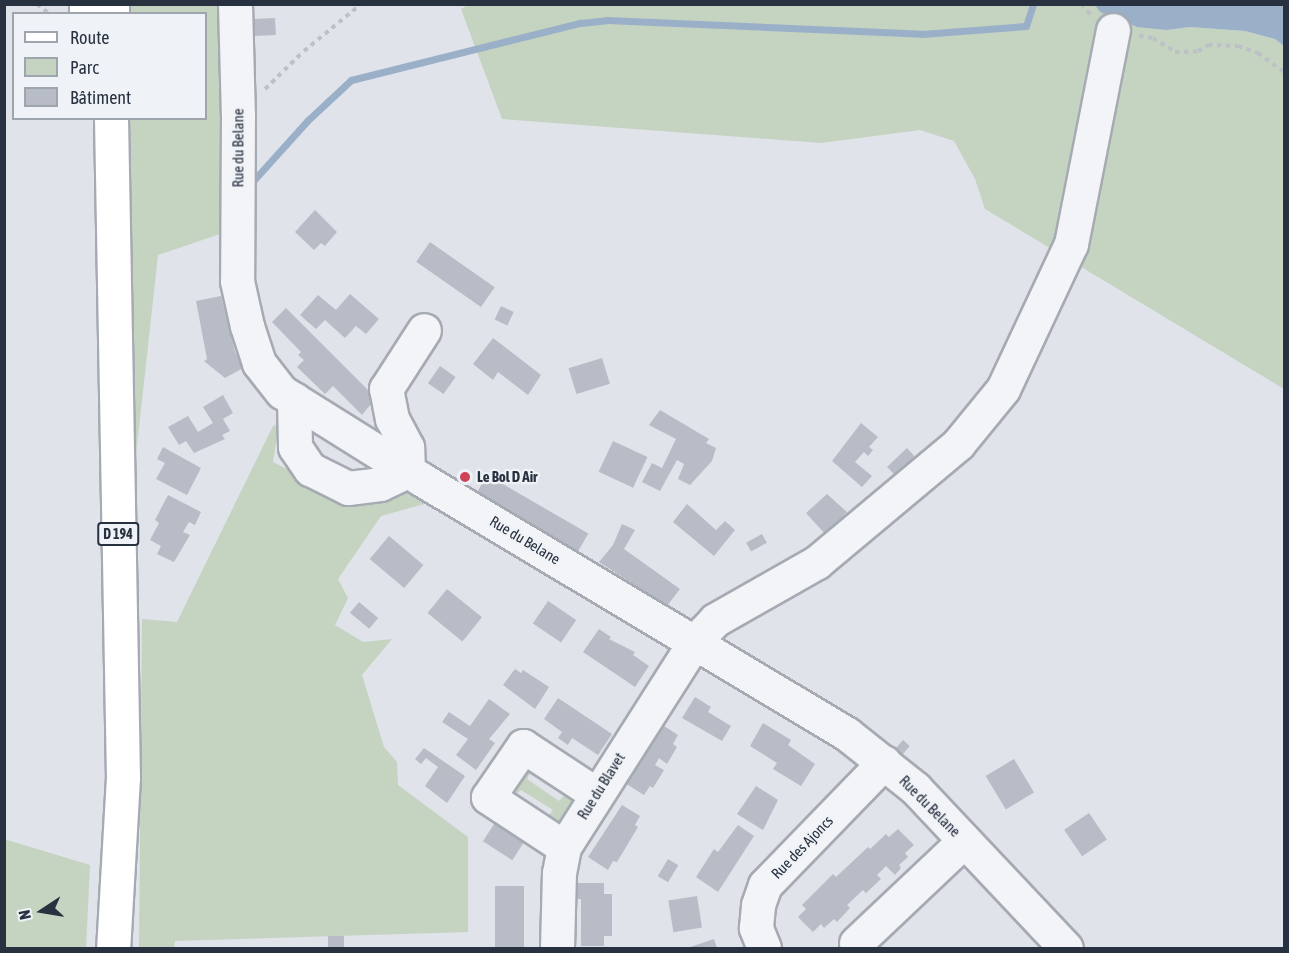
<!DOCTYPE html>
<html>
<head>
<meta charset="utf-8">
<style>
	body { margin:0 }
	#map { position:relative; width:1289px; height:953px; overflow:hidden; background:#e0e3e9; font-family:"Asap Condensed",sans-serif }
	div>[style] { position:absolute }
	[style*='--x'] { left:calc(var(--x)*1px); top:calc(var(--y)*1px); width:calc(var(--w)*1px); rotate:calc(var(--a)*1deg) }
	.green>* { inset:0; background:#c5d3c1 }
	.water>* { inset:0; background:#9ab0c9 }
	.stream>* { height:7px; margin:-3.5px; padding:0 3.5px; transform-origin:3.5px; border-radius:3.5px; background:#9ab0c9 }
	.building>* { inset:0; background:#b7bcc6; transform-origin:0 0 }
	.path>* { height:4px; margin-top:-2px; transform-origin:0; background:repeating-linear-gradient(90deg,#bdc1c7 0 4.5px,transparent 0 9px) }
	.roads { filter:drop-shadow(2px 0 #a5aab3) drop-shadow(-2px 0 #a5aab3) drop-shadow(0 2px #a5aab3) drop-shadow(0 -2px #a5aab3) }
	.minor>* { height:33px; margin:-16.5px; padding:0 16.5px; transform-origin:16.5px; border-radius:16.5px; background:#f2f4f7 }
	.major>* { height:33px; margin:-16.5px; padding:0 16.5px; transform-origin:16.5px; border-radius:16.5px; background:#fff }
	.dots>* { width:16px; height:16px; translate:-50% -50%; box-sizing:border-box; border:3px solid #eff2f6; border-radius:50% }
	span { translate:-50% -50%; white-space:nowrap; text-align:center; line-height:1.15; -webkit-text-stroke:4.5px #eff2f6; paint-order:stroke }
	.shield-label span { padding:2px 4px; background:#eff2f6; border:2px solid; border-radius:4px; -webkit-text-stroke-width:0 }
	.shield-label { font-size:14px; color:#283140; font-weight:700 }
	.street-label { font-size:15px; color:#283140 }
	.poi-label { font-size:15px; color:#283140; font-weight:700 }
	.left { translate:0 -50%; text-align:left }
	.frame { position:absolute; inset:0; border:6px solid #283140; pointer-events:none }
	.legend { position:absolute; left:12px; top:12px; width:195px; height:108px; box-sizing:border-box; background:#eff2f6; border:2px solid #9fa5ad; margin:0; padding:8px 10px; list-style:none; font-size:18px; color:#283140 }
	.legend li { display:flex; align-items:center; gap:12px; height:30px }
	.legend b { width:30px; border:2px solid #9fa5ad }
	.north { position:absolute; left:12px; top:881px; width:60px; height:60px; -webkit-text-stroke:4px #eff2f6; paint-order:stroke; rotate:258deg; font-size:16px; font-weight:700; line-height:24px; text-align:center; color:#283140 }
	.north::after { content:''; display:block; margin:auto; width:21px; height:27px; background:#283140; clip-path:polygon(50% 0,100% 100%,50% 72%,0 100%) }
</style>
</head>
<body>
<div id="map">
	<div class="green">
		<i style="clip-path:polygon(469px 4px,1095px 4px,1100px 12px,1167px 30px,1190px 27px,1245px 31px,1275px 39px,1284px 46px,1284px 389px,985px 209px,975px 179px,954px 141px,920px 130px,821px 143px,502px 119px,461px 9px)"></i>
		<i style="clip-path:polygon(130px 5px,227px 5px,223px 233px,158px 255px,134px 473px,129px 385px,129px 119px,206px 118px,206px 14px,130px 13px)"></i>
		<i style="clip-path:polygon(279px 424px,273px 462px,348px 501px,391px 489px,433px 498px,428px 503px,381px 516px,338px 579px,348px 598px,335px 625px,363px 642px,392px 639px,362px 675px,384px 747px,397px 762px,398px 785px,468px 837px,468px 932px,175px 941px,174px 948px,139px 948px,142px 619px,177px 622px,273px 426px)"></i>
		<i style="clip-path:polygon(534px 765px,527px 779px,559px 801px,571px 788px,576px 796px,555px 827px,544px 822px,553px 810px,521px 790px,512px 798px,507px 790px,520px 767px)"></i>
		<i style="clip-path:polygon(4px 839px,90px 865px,86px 948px,5px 948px)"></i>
	</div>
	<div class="water">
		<i style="clip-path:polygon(1095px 5px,1284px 5px,1284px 46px,1275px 39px,1245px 31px,1190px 27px,1167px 30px,1137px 27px,1100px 12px)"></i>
	</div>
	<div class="stream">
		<i style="--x:253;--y:181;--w:81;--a:-48"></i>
		<i style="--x:307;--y:121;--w:60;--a:-43"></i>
		<i style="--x:351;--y:80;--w:236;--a:-14"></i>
		<i style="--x:580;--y:23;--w:27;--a:-6"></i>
		<i style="--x:607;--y:20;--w:315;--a:2.5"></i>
		<i style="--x:922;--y:34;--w:104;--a:-4.4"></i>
		<i style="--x:1026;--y:26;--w:23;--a:-72"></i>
	</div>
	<div class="building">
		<i style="left:275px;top:18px;width:17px;height:24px;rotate:87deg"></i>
		<i style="clip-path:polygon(315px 210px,337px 232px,325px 246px,321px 243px,314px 250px,295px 232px)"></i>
		<i style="left:430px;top:242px;width:79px;height:24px;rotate:35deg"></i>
		<i style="clip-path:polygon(350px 294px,379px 319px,366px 334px,356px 326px,345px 338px,325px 320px,316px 329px,300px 315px,318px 295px,336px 310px)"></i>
		<i style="clip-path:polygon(221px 296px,235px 352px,243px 368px,225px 378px,204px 361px,207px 359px,196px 301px)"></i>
		<i style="left:501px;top:306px;width:14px;height:15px;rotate:25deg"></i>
		<i style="clip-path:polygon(286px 308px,376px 398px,362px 415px,333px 386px,325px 394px,297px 367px,304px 360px,298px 355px,301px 352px,272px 322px)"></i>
		<i style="clip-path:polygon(493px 338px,541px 375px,528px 395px,498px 372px,493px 380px,473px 364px)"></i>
		<i style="left:602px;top:358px;width:27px;height:35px;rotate:73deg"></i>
		<i style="left:440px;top:366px;width:19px;height:21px;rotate:35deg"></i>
		<i style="clip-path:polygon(223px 395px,233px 413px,223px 419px,230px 431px,222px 435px,225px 439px,194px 453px,186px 441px,179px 445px,168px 427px,188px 416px,198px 432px,213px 423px,203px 407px)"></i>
		<i style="clip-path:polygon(660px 410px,709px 439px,706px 443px,716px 448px,712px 461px,690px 485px,678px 479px,684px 464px,677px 460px,660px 491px,642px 482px,652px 463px,662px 468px,676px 439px,649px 425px)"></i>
		<i style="clip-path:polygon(861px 423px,878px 437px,869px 447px,873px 450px,868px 456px,864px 452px,855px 462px,872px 476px,862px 487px,832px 461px)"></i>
		<i style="left:613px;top:441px;width:38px;height:34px;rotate:25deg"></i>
		<i style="clip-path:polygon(163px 447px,201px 468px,187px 495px,156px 479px,165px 463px,157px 459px)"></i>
		<i style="clip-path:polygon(907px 448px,917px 459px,896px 476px,887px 467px)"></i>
		<i style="left:487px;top:475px;width:117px;height:21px;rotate:30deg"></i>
		<i style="clip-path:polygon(827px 494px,847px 512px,826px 535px,806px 513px)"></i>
		<i style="clip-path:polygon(168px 495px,201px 512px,195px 525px,189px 522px,183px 532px,190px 535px,174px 562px,157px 554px,161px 546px,150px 540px,159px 523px,155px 520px)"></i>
		<i style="clip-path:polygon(687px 504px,716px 530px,725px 521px,735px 530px,714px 556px,673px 522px)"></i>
		<i style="clip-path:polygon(622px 524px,635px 530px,624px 549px,680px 589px,667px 606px,599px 562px,613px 545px)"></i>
		<i style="left:762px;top:534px;width:10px;height:18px;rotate:61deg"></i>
		<i style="left:389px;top:536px;width:45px;height:30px;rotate:40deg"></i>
		<i style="left:447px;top:589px;width:45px;height:31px;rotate:39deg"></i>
		<i style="left:548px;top:601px;width:34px;height:27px;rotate:34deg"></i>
		<i style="left:359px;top:602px;width:25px;height:14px;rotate:40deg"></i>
		<i style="clip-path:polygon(599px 629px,611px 637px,609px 639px,635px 652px,633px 655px,649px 666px,635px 687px,583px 652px)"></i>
		<i style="clip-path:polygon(515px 669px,521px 673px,523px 670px,549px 687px,535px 709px,503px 685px)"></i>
		<i style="clip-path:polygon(695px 697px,711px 707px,708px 712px,731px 726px,722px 741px,682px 718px)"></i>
		<i style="clip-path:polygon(558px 698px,612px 734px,598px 755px,572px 738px,568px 745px,558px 738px,562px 732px,544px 719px)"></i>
		<i style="clip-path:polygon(489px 699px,510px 714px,489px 739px,495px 743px,476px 770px,456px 755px,468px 739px,442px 722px,449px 712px,470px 726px)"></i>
		<i style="clip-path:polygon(763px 723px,791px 740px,788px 745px,815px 764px,801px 786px,773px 769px,777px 763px,750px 746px)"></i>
		<i style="clip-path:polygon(661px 724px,678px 735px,673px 744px,677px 747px,667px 764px,659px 758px,655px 765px,664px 770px,653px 788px,650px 786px,644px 795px,625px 783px)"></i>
		<i style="left:903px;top:740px;width:9px;height:11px;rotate:41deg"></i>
		<i style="clip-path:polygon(424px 748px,465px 776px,447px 803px,425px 786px,438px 767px,426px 758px,421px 764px,415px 759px)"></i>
		<i style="left:1014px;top:759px;width:39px;height:33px;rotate:59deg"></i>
		<i style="clip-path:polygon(756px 786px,778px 800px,763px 830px,737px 814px)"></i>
		<i style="clip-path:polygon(622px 805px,640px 816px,635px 825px,638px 827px,617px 862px,613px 861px,608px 870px,588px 857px)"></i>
		<i style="left:1089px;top:813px;width:32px;height:30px;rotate:56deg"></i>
		<i style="left:496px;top:821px;width:35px;height:24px;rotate:33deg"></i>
		<i style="clip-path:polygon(738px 825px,754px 836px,718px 892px,696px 877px,714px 849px,718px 852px)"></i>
		<i style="clip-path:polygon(898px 829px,914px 845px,905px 853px,908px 857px,899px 865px,901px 868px,895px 875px,886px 866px,877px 875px,881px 879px,866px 893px,863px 890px,847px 905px,850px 908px,837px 922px,834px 919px,824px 928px,821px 924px,813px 932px,798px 917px,806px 909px,802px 905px,833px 874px,836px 877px,868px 847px,870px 849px,886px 834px,889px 837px)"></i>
		<i style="left:668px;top:859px;width:12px;height:20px;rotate:31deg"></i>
		<i style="clip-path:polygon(574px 883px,604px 883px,604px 894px,612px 894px,612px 936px,604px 936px,604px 946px,581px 946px,581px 899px,574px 899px)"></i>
		<i style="left:495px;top:886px;width:29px;height:62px"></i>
		<i style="left:697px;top:896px;width:32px;height:29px;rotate:81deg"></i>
		<i style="left:328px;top:936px;width:16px;height:12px"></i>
		<i style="clip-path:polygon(714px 939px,717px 948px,687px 948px)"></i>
	</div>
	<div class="path">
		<i style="--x:37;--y:4;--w:16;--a:38"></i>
		<i style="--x:1081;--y:4;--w:16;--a:47"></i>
		<i style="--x:1139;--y:36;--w:14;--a:8"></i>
		<i style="--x:1153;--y:38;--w:26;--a:32"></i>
		<i style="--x:1175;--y:52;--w:23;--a:-2"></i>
		<i style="--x:1198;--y:51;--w:12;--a:-31"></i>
		<i style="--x:1208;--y:45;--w:30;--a:2"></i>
		<i style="--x:1238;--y:46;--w:21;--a:19"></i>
		<i style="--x:1258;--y:53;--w:32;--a:36"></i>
		<i style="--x:265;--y:89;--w:54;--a:-44.3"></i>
		<i style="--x:304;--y:51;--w:74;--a:-39.5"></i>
	</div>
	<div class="roads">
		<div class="minor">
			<i style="--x:235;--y:4;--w:111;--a:88.5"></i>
			<i style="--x:238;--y:115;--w:166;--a:90.3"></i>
			<i style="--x:237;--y:281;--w:46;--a:77.5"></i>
			<i style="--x:247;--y:326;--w:39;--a:72"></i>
			<i style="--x:259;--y:363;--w:37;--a:52"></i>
			<i style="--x:282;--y:392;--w:164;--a:32"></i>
			<i style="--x:421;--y:479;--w:496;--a:30.9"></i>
			<i style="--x:847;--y:734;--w:87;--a:38.5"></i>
			<i style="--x:915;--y:788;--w:220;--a:46.7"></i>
			<i style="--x:294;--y:399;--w:48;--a:88.8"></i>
			<i style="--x:295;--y:447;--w:27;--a:56"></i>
			<i style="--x:310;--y:469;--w:42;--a:26.6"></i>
			<i style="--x:348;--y:488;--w:32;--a:-7"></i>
			<i style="--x:380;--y:484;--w:31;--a:-25"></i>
			<i style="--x:408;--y:471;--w:24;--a:-92"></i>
			<i style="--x:407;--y:447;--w:32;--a:-118"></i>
			<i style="--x:392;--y:419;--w:31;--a:-101"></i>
			<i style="--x:386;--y:389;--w:70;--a:-57.2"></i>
			<i style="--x:564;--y:847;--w:91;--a:-146.7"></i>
			<i style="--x:488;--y:797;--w:62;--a:-55.5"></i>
			<i style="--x:523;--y:746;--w:87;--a:33.3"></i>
			<i style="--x:856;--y:943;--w:149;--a:-43.4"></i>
			<i style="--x:557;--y:948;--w:75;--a:-88.5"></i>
			<i style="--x:559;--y:873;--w:26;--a:-79"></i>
			<i style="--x:564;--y:847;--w:244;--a:-57.5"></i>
			<i style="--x:695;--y:641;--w:29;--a:-46"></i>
			<i style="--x:715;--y:620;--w:117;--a:-29.6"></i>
			<i style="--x:817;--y:562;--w:184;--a:-39.9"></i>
			<i style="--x:958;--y:444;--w:71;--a:-50.7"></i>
			<i style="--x:1003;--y:389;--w:160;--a:-64.9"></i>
			<i style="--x:1071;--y:244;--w:218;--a:-78.9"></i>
			<i style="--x:764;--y:948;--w:22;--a:-112"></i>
			<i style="--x:756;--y:928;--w:23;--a:-85"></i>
			<i style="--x:758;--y:905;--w:21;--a:-71"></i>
			<i style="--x:765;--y:885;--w:171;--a:-45.9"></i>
		</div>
		<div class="major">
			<i style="--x:86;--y:4;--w:10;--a:90"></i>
			<i style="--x:112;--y:14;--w:10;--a:-90"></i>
			<i style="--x:111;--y:118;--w:659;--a:88.96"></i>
			<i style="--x:123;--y:777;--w:171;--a:93.3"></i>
		</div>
	</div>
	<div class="dots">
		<i style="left:465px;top:477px;background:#cf4357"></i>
	</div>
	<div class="shield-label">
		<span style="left:118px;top:534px">D 194</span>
	</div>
	<div class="street-label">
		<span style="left:238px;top:148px;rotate:-90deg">Rue du Belane</span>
		<span style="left:525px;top:540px;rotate:31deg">Rue du Belane</span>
		<span style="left:601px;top:786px;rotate:-58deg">Rue du Blavet</span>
		<span style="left:930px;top:806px;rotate:45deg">Rue du Belane</span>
		<span style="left:802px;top:847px;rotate:-46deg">Rue des Ajoncs</span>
	</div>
	<div class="poi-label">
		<span class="left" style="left:477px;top:477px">Le Bol D Air</span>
	</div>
	<div class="frame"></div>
	<ul class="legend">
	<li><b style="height:8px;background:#fff"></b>Route</li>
	<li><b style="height:16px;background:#c5d3c1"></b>Parc</li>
	<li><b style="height:16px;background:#b7bcc6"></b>Bâtiment</li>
	</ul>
	<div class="north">N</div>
</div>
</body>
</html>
